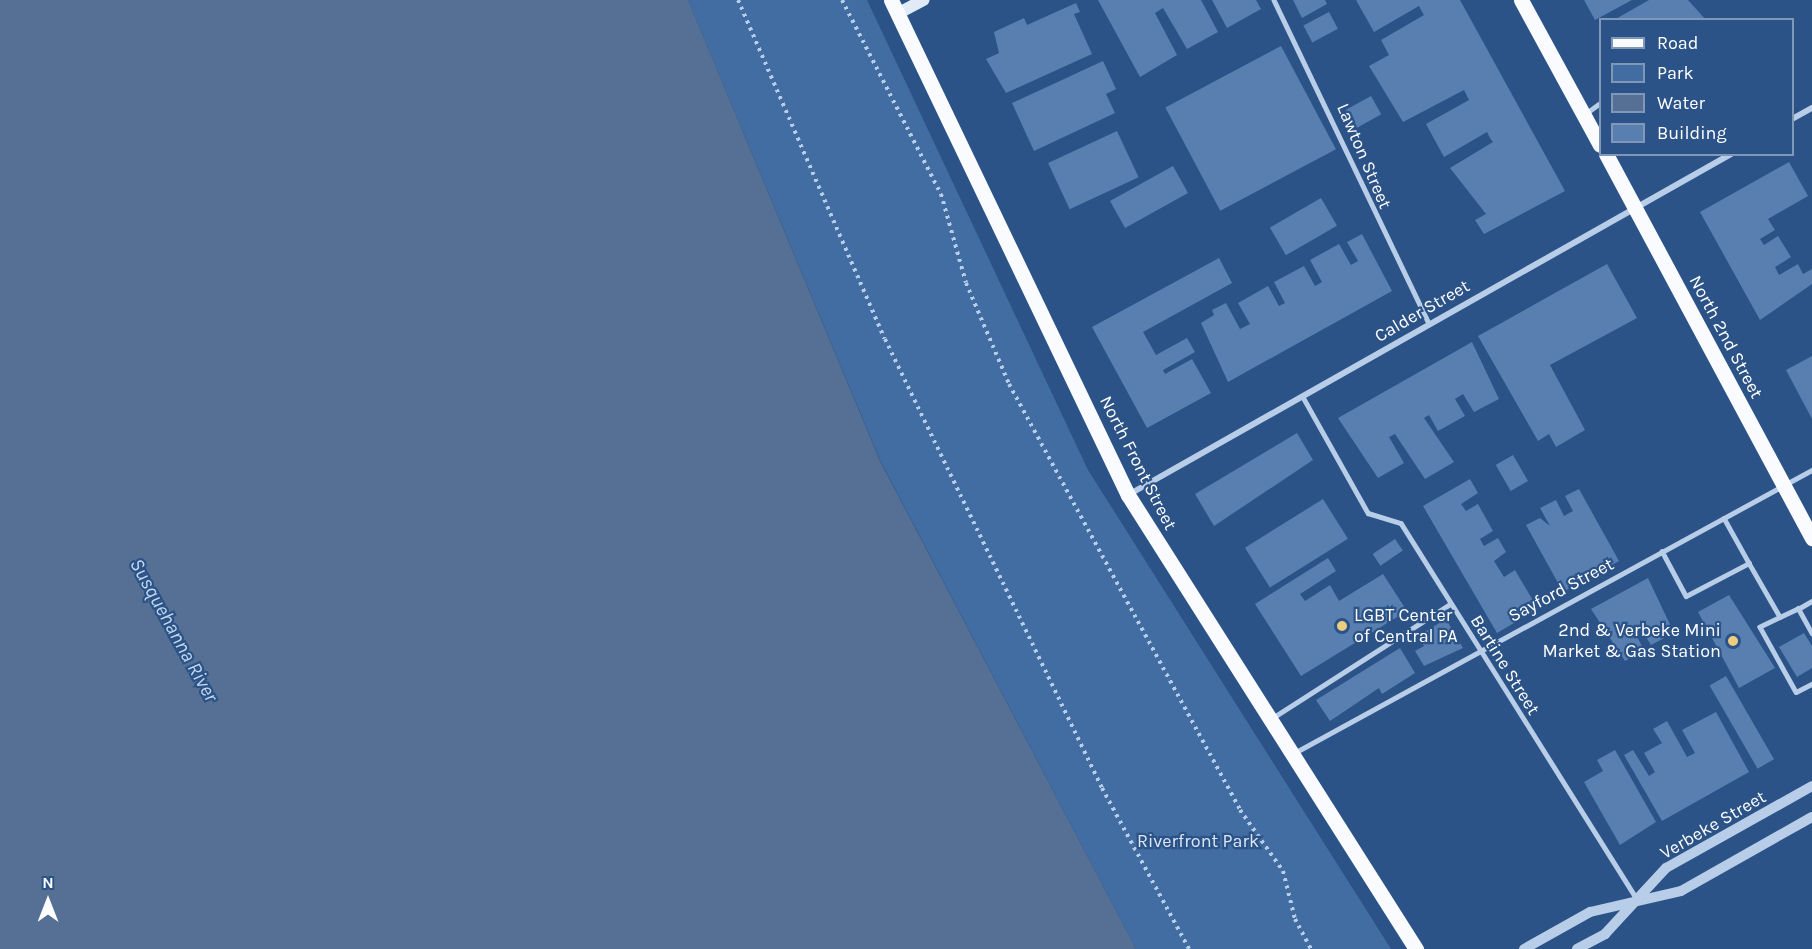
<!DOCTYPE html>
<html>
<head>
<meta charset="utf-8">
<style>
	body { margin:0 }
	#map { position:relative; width:1812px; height:949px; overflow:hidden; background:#2b5387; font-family:Karla,sans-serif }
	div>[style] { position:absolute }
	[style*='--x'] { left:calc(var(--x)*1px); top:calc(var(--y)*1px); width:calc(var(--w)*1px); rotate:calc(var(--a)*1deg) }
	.green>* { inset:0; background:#416da3 }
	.water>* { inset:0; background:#557094 }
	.building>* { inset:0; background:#587fb0; transform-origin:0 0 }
	.path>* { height:4px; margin-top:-2px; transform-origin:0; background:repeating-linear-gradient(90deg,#b8cde8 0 3px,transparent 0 7.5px) }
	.service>* { height:4.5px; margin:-2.25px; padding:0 2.25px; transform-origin:2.25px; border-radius:2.25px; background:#b8cde8 }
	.minor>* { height:6px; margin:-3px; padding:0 3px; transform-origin:3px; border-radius:3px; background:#b8cde8 }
	.tertiary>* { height:10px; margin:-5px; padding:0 5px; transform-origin:5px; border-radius:5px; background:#b8cde8 }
	.secondary>* { height:12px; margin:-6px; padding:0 6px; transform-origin:6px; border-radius:6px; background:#e1ebf7 }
	.primary>* { height:15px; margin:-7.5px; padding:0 7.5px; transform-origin:7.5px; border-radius:7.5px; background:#f9fbfe }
	.dots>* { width:16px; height:16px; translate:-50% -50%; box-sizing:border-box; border:3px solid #2b5387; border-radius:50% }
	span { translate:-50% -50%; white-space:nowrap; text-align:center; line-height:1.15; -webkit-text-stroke:4.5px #2b5387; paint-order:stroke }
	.street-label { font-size:18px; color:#fff }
	.poi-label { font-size:18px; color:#fff }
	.left { translate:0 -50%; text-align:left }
	.right { translate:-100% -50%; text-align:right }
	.park-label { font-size:18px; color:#dbe7f6 }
	.water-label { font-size:20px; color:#c4d7ef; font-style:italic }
	.legend { position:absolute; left:1599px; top:18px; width:195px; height:138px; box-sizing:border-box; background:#2b5387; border:2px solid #8098b7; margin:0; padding:8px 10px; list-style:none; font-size:18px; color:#fff }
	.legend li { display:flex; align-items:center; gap:12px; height:30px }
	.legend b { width:30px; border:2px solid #8098b7 }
	.north { position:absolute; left:18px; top:871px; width:60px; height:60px; -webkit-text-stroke:4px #2b5387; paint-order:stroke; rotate:0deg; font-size:16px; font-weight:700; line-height:24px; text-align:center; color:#fff }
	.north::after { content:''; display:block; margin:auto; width:21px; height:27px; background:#fff; clip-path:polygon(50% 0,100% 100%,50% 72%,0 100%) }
</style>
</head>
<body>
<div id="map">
	<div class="green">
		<i style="clip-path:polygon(688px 0,867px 0,1088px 470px,1391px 949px,1136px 949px,880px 460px)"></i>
	</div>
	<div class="water">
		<i style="clip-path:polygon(0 0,688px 0,880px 461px,1136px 949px,0 949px)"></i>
	</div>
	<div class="building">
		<i style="clip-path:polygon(1098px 0,1201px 0,1218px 32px,1187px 49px,1163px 8px,1155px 13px,1177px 55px,1140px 77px)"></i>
		<i style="clip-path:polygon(1212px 0,1256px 0,1261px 9px,1227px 28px)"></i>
		<i style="clip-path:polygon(1293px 0,1325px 0,1327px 4px,1302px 18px)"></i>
		<i style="clip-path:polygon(1356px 0,1460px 0,1565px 191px,1484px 234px,1475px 220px,1486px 214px,1450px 168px,1493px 142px,1490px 138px,1487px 132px,1444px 157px,1426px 124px,1469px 100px,1464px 90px,1403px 122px,1369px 66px,1389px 55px,1381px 40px,1424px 15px,1421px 10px,1419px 6px,1374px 32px)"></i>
		<i style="clip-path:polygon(1584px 0,1632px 0,1595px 20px)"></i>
		<i style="clip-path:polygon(1649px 0,1688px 0,1706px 20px,1614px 20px)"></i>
		<i style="clip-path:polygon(1076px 3px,1080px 12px,1074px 14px,1092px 54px,1006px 93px,986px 59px,999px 53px,994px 32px,1024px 18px,1027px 25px)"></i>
		<i style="left:1329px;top:12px;width:19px;height:29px;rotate:62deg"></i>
		<i style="left:1281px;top:46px;width:117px;height:131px;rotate:62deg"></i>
		<i style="clip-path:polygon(1103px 61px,1116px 89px,1106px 94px,1115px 113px,1034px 151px,1012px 103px)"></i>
		<i style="left:1371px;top:96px;width:21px;height:29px;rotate:61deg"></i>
		<i style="left:1117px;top:131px;width:51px;height:76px;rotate:65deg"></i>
		<i style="clip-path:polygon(1789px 162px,1808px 196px,1768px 219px,1775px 230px,1760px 239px,1764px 245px,1778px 236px,1791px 257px,1775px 267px,1779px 275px,1798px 264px,1803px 274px,1812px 269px,1812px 284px,1760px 320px,1700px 212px)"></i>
		<i style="left:1173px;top:166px;width:31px;height:72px;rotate:61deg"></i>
		<i style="left:1321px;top:198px;width:32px;height:59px;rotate:60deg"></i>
		<i style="clip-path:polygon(1362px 234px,1392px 291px,1228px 382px,1201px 323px,1214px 315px,1212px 310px,1226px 303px,1240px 329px,1250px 324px,1238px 303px,1268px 286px,1279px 306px,1285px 303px,1274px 282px,1304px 266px,1315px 286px,1322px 282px,1310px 260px,1339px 244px,1351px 265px,1358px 261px,1347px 242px)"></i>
		<i style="clip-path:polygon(1219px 258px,1232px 283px,1143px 332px,1156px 355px,1187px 338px,1195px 352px,1163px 370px,1165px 374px,1192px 359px,1211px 393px,1147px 428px,1092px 327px)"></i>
		<i style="clip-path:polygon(1607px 264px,1637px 318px,1550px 365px,1585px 430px,1556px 447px,1549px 434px,1538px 441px,1478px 336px)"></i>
		<i style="clip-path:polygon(1472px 342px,1499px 399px,1474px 412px,1463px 394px,1455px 399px,1465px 416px,1438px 431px,1429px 415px,1424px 418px,1454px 462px,1425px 479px,1395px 434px,1389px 437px,1404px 463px,1378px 478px,1338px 418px)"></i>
		<i style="clip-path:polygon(1812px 356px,1812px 419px,1786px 370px)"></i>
		<i style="clip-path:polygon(1297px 433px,1313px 460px,1214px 526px,1195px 494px)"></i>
		<i style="left:1513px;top:455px;width:30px;height:20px;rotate:60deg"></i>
		<i style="clip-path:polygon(1470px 479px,1478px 493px,1461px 504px,1466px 511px,1478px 504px,1493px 531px,1480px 539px,1484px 546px,1498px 538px,1506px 552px,1494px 561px,1504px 577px,1515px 570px,1538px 609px,1497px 633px,1423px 506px)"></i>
		<i style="clip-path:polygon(1579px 489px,1619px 561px,1563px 592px,1526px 525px,1540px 518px,1550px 526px,1540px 508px,1556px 500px,1564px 516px,1573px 511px,1565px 496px)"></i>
		<i style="left:1323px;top:499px;width:47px;height:92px;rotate:58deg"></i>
		<i style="left:1395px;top:539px;width:14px;height:27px;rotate:56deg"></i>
		<i style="clip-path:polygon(1328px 558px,1336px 571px,1300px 594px,1305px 601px,1330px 585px,1339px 601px,1383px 574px,1407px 611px,1301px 676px,1255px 604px)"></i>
		<i style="clip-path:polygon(1648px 578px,1674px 633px,1651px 645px,1641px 629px,1635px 633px,1644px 650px,1625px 661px,1591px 609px)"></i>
		<i style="clip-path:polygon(1729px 595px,1775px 668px,1739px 688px,1698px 612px)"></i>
		<i style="clip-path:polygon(1446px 619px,1463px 648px,1424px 666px,1415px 651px,1424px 646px,1418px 636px)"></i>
		<i style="clip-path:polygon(1804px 633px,1812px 646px,1812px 668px,1797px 677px,1779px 647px)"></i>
		<i style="clip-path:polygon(1400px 648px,1415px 673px,1382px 694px,1379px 688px,1330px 721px,1316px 700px)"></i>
		<i style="left:1726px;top:676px;width:96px;height:19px;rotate:60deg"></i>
		<i style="clip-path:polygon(1716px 712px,1749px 772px,1662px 821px,1624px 755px,1633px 750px,1649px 776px,1655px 772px,1644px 753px,1662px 743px,1653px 729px,1667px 721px,1687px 757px,1695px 753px,1682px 730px)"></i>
		<i style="clip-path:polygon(1615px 750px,1656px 822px,1620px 845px,1584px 782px,1603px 771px,1597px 760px)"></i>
	</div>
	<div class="path">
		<i style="--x:738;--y:0;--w:369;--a:66.6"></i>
		<i style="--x:885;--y:339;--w:499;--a:64.2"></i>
		<i style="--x:1102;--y:788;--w:183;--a:61.6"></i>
		<i style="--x:842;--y:0;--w:218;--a:63"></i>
		<i style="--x:941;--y:194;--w:92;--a:74.3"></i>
		<i style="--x:966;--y:283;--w:110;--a:66.9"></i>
		<i style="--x:1009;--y:384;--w:485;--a:61.5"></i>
		<i style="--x:1240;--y:810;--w:75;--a:54.8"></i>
		<i style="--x:1283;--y:871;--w:49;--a:76"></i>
		<i style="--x:1295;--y:919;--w:34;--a:62"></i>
	</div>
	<div class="service">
		<i style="--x:1274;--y:0;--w:358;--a:64.4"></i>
		<i style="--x:1585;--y:114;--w:19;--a:-36"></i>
		<i style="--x:1303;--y:397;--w:133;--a:60.7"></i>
		<i style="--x:1368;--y:513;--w:34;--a:17"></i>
		<i style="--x:1401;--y:523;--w:444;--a:57.9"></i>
		<i style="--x:1724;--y:518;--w:51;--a:60.9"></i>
		<i style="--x:1662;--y:551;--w:51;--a:61.9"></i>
		<i style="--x:1686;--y:596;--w:71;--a:-27.6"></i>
		<i style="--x:1749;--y:563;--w:62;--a:60.1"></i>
		<i style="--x:1798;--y:609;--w:16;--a:-30"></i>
		<i style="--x:1812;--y:634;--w:29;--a:-119"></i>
		<i style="--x:1798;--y:609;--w:42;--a:154.7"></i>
		<i style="--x:1760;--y:627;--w:74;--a:61"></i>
		<i style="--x:1796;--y:692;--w:18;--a:-27"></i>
		<i style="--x:1274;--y:717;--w:209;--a:-32.7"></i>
		<i style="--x:1296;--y:752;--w:588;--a:-28.66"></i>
	</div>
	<div class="minor">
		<i style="--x:1792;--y:119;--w:23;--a:-29"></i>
		<i style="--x:1128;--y:495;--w:693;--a:-29.49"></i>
	</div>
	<div class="tertiary">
		<i style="--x:1524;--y:949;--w:76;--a:-29.3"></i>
		<i style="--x:1590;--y:912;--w:93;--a:-13"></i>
		<i style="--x:1681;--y:891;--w:150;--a:-29.5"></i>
		<i style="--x:1577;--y:949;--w:32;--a:-28"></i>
		<i style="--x:1605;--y:934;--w:90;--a:-47.3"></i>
		<i style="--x:1666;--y:868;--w:167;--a:-29.3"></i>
	</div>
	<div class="secondary">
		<i style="--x:897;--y:14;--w:30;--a:-28"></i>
	</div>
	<div class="primary">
		<i style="--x:891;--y:0;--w:549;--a:64.42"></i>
		<i style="--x:1128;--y:495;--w:538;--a:57.61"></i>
		<i style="--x:1521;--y:0;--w:165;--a:61.4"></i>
		<i style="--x:1606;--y:154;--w:436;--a:61.8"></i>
	</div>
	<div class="dots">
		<i style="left:1342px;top:626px;background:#edce80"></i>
		<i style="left:1733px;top:641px;background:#edce80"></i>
	</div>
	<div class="street-label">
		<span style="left:1364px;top:156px;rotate:67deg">Lawton Street</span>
		<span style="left:1422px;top:311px;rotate:-30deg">Calder Street</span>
		<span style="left:1726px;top:337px;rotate:62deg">North 2nd Street</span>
		<span style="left:1138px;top:463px;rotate:63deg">North Front Street</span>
		<span style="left:1561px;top:590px;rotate:-28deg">Sayford Street</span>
		<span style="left:1505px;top:665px;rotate:58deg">Bartine Street</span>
		<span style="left:1713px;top:825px;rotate:-30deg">Verbeke Street</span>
	</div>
	<div class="poi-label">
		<span class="left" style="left:1354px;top:626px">LGBT Center<br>of Central PA</span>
		<span class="right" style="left:1721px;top:641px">2nd &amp; Verbeke Mini<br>Market &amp; Gas Station</span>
	</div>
	<div class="park-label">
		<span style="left:1198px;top:841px">Riverfront Park</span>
	</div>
	<div class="water-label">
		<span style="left:174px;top:630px;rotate:61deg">Susquehanna River</span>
	</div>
	<ul class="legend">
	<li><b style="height:8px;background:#f9fbfe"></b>Road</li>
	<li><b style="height:16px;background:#416da3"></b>Park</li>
	<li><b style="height:16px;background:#557094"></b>Water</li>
	<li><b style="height:16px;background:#587fb0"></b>Building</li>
	</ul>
	<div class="north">N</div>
</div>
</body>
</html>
